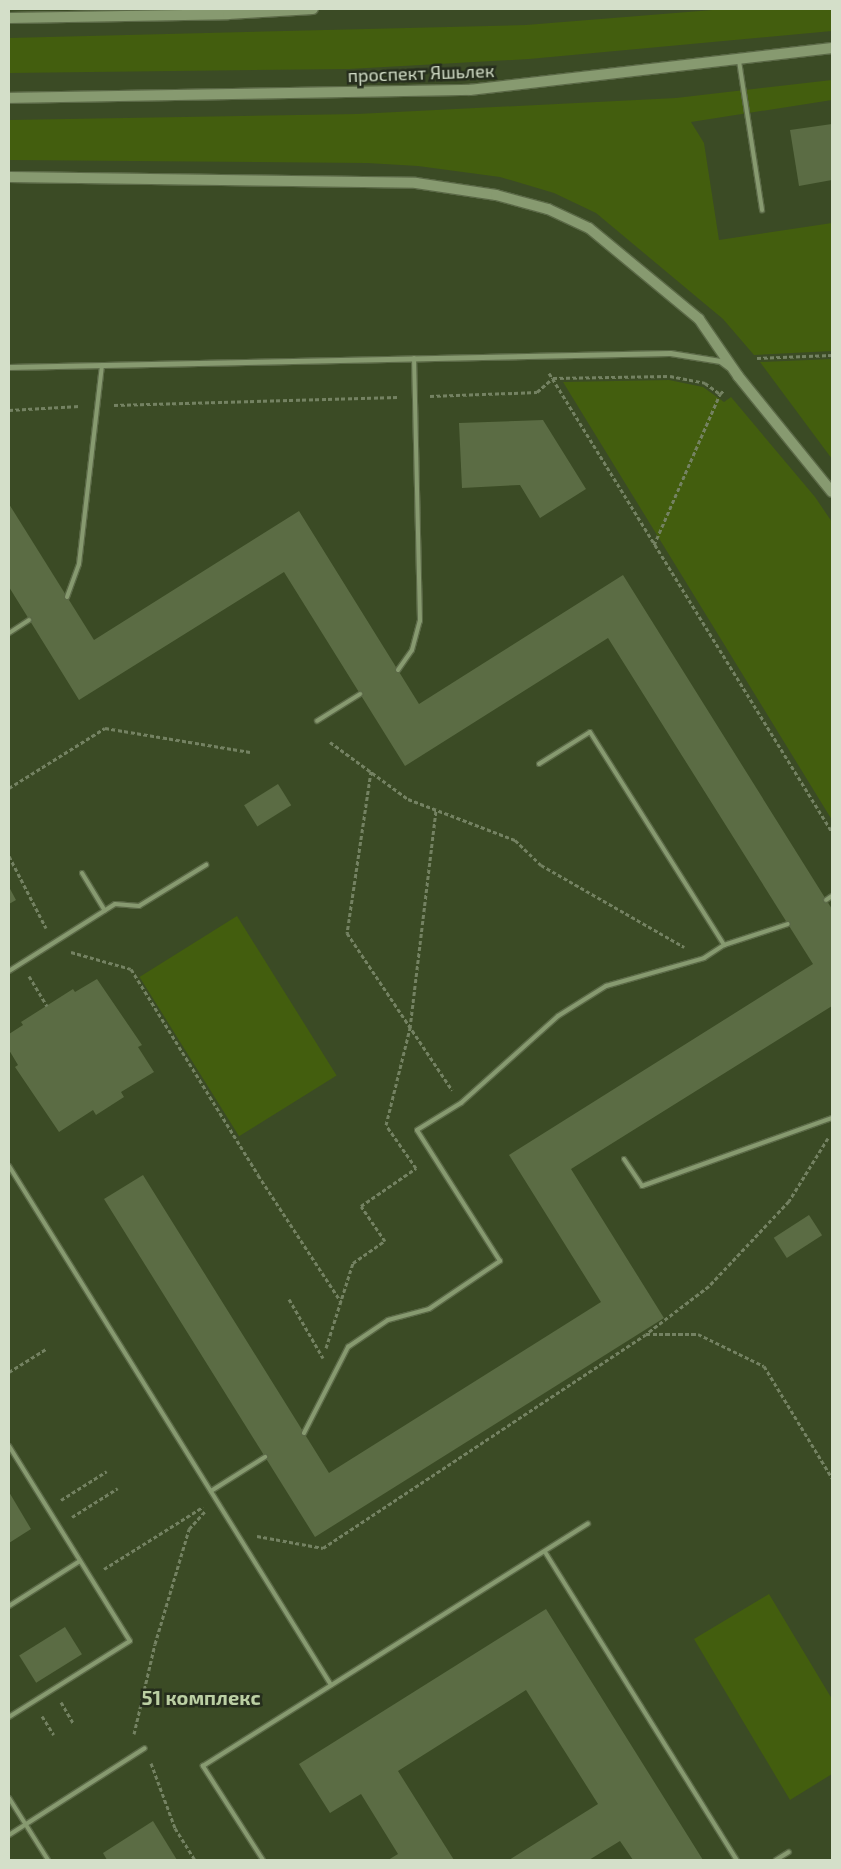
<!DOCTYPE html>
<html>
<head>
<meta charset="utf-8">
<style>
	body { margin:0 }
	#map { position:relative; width:841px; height:1869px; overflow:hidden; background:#3b4b25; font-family:"Exo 2",sans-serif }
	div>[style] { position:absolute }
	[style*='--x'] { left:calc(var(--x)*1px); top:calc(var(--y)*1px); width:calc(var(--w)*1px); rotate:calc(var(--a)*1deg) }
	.green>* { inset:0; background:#435e0e; transform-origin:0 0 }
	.building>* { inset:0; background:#5b6c44; transform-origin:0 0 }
	.path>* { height:3px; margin-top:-1.5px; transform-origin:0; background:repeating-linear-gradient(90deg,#748262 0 4px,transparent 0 6.5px) }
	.roads { filter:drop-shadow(1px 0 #5b6947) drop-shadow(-1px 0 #5b6947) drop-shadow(0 1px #5b6947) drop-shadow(0 -1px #5b6947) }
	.service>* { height:4px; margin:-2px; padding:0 2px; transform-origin:2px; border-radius:2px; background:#879a70 }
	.minor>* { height:5px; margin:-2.5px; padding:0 2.5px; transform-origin:2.5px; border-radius:2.5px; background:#879a70 }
	.secondary>* { height:10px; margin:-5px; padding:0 5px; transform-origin:5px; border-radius:5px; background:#879a70 }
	span { translate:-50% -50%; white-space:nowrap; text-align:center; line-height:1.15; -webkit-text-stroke:5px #262e1d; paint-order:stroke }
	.street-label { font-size:18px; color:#d4dfc9 }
	.quarter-label { font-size:20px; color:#bbcfa3; font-weight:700 }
	.frame { position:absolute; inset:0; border:10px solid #d4dfc9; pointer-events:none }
</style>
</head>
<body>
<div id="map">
	<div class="green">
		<i style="clip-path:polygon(725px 9px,832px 9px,832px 31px,529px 59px,349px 69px,9px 73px,9px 38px,526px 25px)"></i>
		<i style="clip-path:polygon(832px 80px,832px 100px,691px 122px,704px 143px,719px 240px,832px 223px,832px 351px,754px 355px,723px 319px,596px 213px,554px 193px,500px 177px,418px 166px,367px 163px,9px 160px,9px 120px,357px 114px,676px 98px)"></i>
		<i style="clip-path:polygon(832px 359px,832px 459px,760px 362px)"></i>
		<i style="clip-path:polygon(669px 380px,703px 387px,724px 402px,731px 397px,815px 497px,832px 522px,832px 820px,563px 382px)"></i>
		<i style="left:237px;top:916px;width:188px;height:115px;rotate:58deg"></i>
		<i style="clip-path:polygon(769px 1594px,832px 1699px,832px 1774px,790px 1800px,694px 1639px)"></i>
	</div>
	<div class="building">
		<i style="clip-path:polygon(832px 124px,832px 180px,799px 186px,790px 130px)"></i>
		<i style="clip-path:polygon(543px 420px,586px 489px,540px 518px,520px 485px,462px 488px,459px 423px)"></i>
		<i style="clip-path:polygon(9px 504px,94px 640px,299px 511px,419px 704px,623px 575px,832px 909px,832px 1006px,571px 1169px,664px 1318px,315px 1537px,104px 1199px,143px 1175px,329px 1473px,601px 1302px,509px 1155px,813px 964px,608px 638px,405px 766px,284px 572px,79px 700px,9px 587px)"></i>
		<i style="left:278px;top:784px;width:25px;height:40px;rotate:58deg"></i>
		<i style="clip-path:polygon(9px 887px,16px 900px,9px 904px)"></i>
		<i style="clip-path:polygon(97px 979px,142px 1045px,138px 1047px,154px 1072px,121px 1092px,124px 1097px,96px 1115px,93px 1110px,59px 1132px,15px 1067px,18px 1065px,9px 1050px,9px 1034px,23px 1025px,21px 1022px,73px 989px,75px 992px)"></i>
		<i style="left:809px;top:1215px;width:24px;height:42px;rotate:57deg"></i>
		<i style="clip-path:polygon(9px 1492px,31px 1529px,9px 1543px)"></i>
		<i style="clip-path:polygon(546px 1609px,703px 1860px,633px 1860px,620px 1841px,589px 1860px,509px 1860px,598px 1804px,526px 1690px,398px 1771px,454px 1860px,388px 1860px,398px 1854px,361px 1794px,330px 1813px,299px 1764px)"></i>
		<i style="left:65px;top:1627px;width:32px;height:54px;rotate:58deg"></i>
		<i style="clip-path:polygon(153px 1821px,177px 1860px,107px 1860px,103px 1853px)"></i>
	</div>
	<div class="path">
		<i style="--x:757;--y:358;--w:75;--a:-2.3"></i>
		<i style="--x:549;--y:373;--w:539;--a:58.34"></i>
		<i style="--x:430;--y:396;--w:107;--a:-2.1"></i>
		<i style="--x:537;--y:392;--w:21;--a:-41"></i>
		<i style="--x:553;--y:378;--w:117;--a:-1"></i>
		<i style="--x:670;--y:376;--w:36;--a:11"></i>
		<i style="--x:705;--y:383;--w:19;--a:36"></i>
		<i style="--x:720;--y:394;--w:6;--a:-45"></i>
		<i style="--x:114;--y:405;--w:284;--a:-1.6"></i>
		<i style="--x:9;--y:410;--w:71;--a:-3.2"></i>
		<i style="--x:654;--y:545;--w:165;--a:-66.4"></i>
		<i style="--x:330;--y:742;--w:97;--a:36.2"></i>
		<i style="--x:408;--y:799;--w:115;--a:21"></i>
		<i style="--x:515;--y:840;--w:36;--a:44"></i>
		<i style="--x:541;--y:865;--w:165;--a:29.8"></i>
		<i style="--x:371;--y:771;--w:164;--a:98.4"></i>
		<i style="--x:347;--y:933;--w:189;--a:56.2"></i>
		<i style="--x:9;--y:788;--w:113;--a:-32"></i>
		<i style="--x:105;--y:728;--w:147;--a:9.4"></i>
		<i style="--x:9;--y:856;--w:81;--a:62.8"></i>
		<i style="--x:71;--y:952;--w:62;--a:15.8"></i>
		<i style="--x:131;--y:969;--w:242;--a:58.3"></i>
		<i style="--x:258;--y:1175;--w:152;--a:56.8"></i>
		<i style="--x:29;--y:976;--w:35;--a:59"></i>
		<i style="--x:828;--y:1138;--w:74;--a:121.8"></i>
		<i style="--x:789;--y:1201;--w:117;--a:133.3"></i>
		<i style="--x:709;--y:1286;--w:79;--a:142.7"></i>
		<i style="--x:646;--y:1334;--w:52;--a:0"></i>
		<i style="--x:698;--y:1334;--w:73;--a:25.9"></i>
		<i style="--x:764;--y:1366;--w:131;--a:58.7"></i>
		<i style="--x:289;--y:1299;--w:68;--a:60"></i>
		<i style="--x:326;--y:1348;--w:89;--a:-72.4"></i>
		<i style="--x:353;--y:1263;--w:39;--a:-35"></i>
		<i style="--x:385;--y:1241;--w:42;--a:-124.4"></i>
		<i style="--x:361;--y:1206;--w:67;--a:-34.6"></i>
		<i style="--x:416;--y:1168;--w:52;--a:-124.9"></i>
		<i style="--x:386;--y:1125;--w:100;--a:-76.1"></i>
		<i style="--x:410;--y:1028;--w:221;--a:-83.2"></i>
		<i style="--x:9;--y:1372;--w:44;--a:-31.9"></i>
		<i style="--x:61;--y:1500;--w:54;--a:-32.2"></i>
		<i style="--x:72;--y:1517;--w:54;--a:-32.2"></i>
		<i style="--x:257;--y:1536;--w:67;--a:10.3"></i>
		<i style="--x:323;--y:1548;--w:387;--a:-33.5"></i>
		<i style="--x:104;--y:1569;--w:117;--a:-32.1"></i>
		<i style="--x:61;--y:1702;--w:24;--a:60"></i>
		<i style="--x:42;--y:1716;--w:22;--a:58"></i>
		<i style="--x:134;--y:1734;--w:92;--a:-76.9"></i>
		<i style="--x:155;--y:1644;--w:120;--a:-73.5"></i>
		<i style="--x:189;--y:1529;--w:24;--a:-48"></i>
		<i style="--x:151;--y:1763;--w:69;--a:69.7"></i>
		<i style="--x:175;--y:1828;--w:38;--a:58"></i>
	</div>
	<div class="roads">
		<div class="service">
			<i style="--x:739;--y:61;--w:151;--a:81.2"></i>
			<i style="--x:67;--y:597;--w:35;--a:-70"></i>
			<i style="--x:79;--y:564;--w:200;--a:-83.4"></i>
			<i style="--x:9;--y:633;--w:24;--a:-33"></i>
			<i style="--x:398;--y:670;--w:24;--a:-55"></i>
			<i style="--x:412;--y:650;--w:30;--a:-75"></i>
			<i style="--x:420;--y:621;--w:263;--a:-91.3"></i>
			<i style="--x:317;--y:721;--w:51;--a:-32.1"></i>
			<i style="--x:539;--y:764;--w:60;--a:-32.1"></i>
			<i style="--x:590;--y:732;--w:252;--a:57.8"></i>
			<i style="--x:82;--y:873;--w:44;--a:58.8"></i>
			<i style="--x:826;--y:900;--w:7;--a:-34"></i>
			<i style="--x:9;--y:971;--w:125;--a:-32.3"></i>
			<i style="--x:115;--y:904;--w:24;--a:5"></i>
			<i style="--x:139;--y:906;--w:79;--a:-31.5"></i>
			<i style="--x:624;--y:1159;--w:32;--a:56"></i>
			<i style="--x:642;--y:1186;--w:202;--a:-19.7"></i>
			<i style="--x:9;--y:1166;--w:611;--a:58.18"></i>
			<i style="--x:304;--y:1433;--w:97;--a:-62.9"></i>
			<i style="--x:348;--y:1347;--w:48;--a:-34"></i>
			<i style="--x:388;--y:1320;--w:42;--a:-15"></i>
			<i style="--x:429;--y:1309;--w:86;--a:-34.1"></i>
			<i style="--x:500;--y:1261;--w:155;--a:-122.4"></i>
			<i style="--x:417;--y:1130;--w:52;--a:-31.5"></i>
			<i style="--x:461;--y:1103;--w:130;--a:-41.9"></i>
			<i style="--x:558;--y:1016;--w:57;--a:-32"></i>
			<i style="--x:606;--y:986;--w:102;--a:-15.9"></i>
			<i style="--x:704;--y:958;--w:24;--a:-33"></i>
			<i style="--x:724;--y:945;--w:67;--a:-18.2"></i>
			<i style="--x:9;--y:1446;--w:229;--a:58.2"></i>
			<i style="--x:130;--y:1641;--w:143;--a:147.9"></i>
			<i style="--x:211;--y:1491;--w:64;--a:-32.2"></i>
			<i style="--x:545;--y:1552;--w:363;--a:58.1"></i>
			<i style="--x:9;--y:1606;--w:84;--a:-32.4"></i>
			<i style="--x:9;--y:1798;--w:73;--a:57.8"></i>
			<i style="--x:9;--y:1835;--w:161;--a:-32.6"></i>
			<i style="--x:263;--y:1860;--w:112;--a:-122.6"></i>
			<i style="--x:203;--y:1766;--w:455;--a:-32.2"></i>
			<i style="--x:776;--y:1860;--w:15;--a:-32"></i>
		</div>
		<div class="minor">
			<i style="--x:9;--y:367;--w:661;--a:-1.21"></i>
			<i style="--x:670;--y:353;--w:51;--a:9.1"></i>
			<i style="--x:720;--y:361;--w:10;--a:37"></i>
		</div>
		<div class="secondary">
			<i style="--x:9;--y:18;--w:219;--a:-1"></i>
			<i style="--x:228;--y:14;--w:85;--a:-3.4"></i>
			<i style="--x:9;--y:98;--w:461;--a:-1"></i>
			<i style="--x:470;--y:90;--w:364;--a:-6.6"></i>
			<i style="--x:9;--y:177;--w:407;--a:0.8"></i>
			<i style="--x:416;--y:183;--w:81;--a:8.5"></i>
			<i style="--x:496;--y:195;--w:54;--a:15.1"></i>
			<i style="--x:548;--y:209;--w:45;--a:24.9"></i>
			<i style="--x:589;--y:228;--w:143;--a:39.6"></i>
			<i style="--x:699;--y:319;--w:69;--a:55.6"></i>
			<i style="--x:738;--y:376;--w:149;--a:51"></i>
		</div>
	</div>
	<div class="street-label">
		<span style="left:421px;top:73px;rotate:-2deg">проспект Яшьлек</span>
	</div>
	<div class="quarter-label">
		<span style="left:201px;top:1697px">51 комплекс</span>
	</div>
	<div class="frame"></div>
</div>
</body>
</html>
